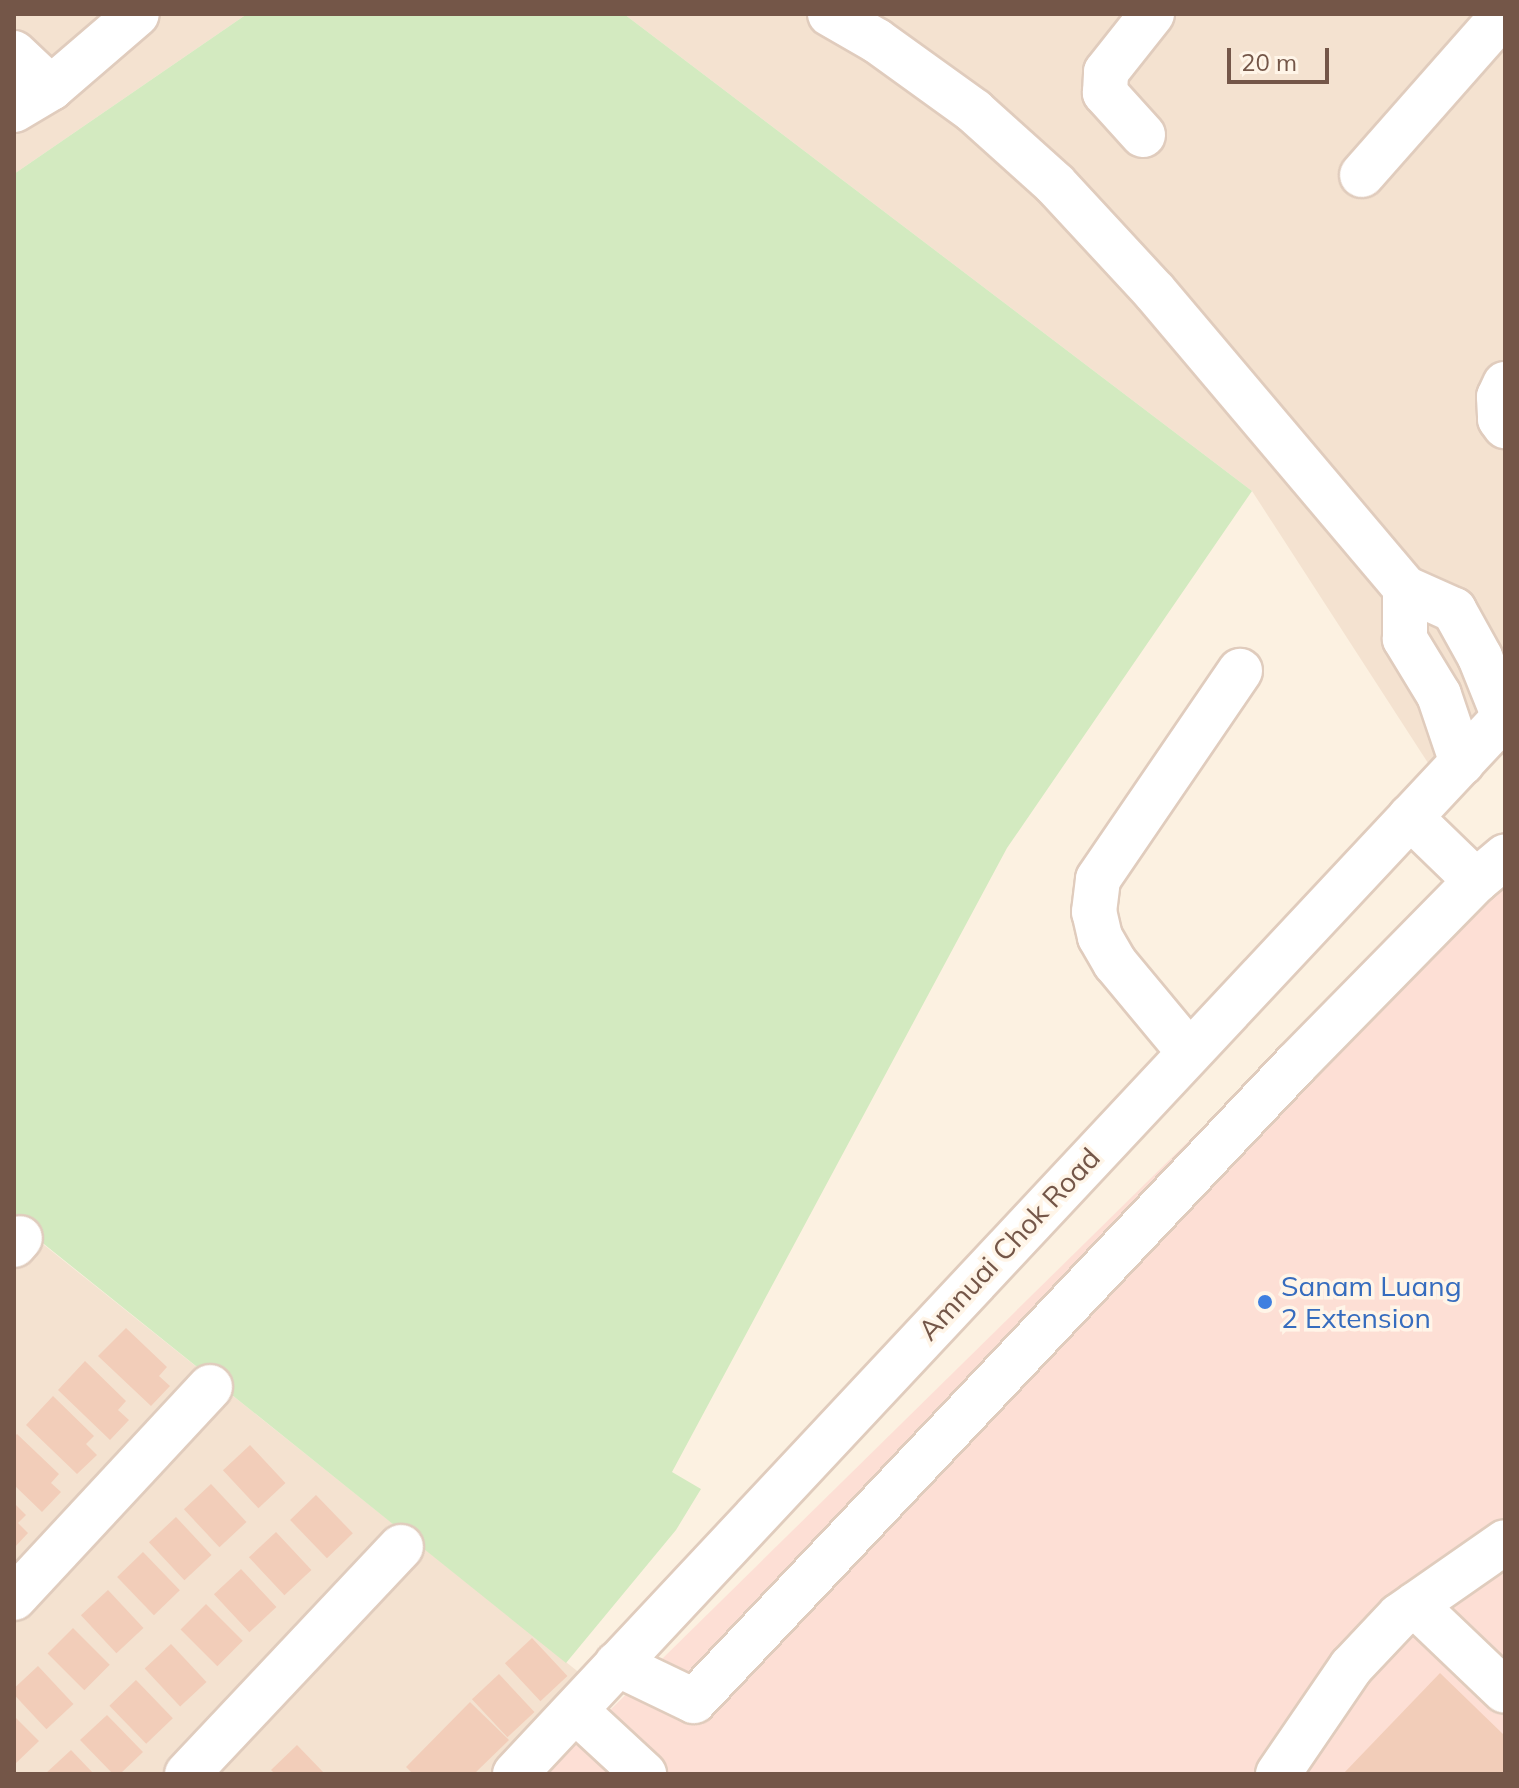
<!DOCTYPE html>
<html>
<head>
<meta charset="utf-8">
<style>
	body { margin:0 }
	#map { position:relative; width:1519px; height:1788px; overflow:hidden; background:#fcf1e1; font-family:Mulish,sans-serif }
	div>[style] { position:absolute }
	[style*='--x'] { left:calc(var(--x)*1px); top:calc(var(--y)*1px); width:calc(var(--w)*1px); rotate:calc(var(--a)*1deg) }
	.residential>* { inset:0; background:#f4e2d0 }
	.commercial>* { inset:0; background:#fddfd5 }
	.green>* { inset:0; background:#d3eac0 }
	.building>* { inset:0; background:#f2cdb9; transform-origin:0 0 }
	.roads { filter:drop-shadow(2px 0 #e0ccbd) drop-shadow(-2px 0 #e0ccbd) drop-shadow(0 2px #e0ccbd) drop-shadow(0 -2px #e0ccbd) }
	.minor>* { height:44px; margin:-22px; padding:0 22px; transform-origin:22px; border-radius:22px; background:#fff }
	.dots>* { width:22px; height:22px; translate:-50% -50%; box-sizing:border-box; border:4px solid #fff5e8; border-radius:50% }
	span { translate:-50% -50%; white-space:nowrap; text-align:center; line-height:1.15; -webkit-text-stroke:7px #fff5e8; paint-order:stroke }
	.street-label { font-size:28px; color:#745648 }
	.shop-label { font-size:28px; color:#366cbe }
	.left { translate:0 -50%; text-align:left }
	.frame { position:absolute; inset:0; border:16px solid #745648; pointer-events:none }
	.scale { position:absolute; left:1227px; top:48px; width:102px; height:36px; box-sizing:border-box; border:4px solid #745648; border-top:0; padding-left:10px; font-size:24px; line-height:28px; white-space:nowrap; color:#745648; -webkit-text-stroke:6px #fff5e8; paint-order:stroke }
</style>
</head>
<body>
<div id="map">
	<div class="residential">
		<i style="clip-path:polygon(14px 14px,247px 14px,14px 174px)"></i>
		<i style="clip-path:polygon(624px 14px,1505px 14px,1505px 680px,1428px 763px,1252px 491px)"></i>
		<i style="clip-path:polygon(14px 1221px,591px 1682px,505px 1774px,14px 1774px)"></i>
	</div>
	<div class="commercial">
		<i style="clip-path:polygon(1505px 830px,1505px 1774px,545px 1774px)"></i>
	</div>
	<div class="green">
		<i style="clip-path:polygon(247px 14px,624px 14px,1252px 491px,1007px 848px,672px 1472px,701px 1489px,676px 1530px,566px 1663px,14px 1220px,14px 174px)"></i>
	</div>
	<div class="building">
		<i style="clip-path:polygon(126px 1328px,167px 1367px,159px 1376px,170px 1386px,151px 1406px,98px 1356px)"></i>
		<i style="clip-path:polygon(85px 1361px,126px 1401px,118px 1410px,129px 1420px,110px 1440px,58px 1390px)"></i>
		<i style="clip-path:polygon(53px 1396px,94px 1436px,86px 1444px,97px 1455px,77px 1474px,26px 1425px)"></i>
		<i style="clip-path:polygon(17px 1434px,59px 1474px,51px 1483px,61px 1492px,42px 1512px,14px 1485px,14px 1437px)"></i>
		<i style="left:250px;top:1445px;width:52px;height:37px;rotate:47deg"></i>
		<i style="left:211px;top:1484px;width:52px;height:37px;rotate:47deg"></i>
		<i style="left:316px;top:1495px;width:53px;height:36px;rotate:46deg"></i>
		<i style="clip-path:polygon(14px 1503px,26px 1515px,18px 1523px,28px 1533px,14px 1548px)"></i>
		<i style="left:176px;top:1517px;width:52px;height:37px;rotate:47deg"></i>
		<i style="left:276px;top:1532px;width:52px;height:37px;rotate:47deg"></i>
		<i style="left:143px;top:1552px;width:53px;height:36px;rotate:46deg"></i>
		<i style="left:241px;top:1569px;width:52px;height:37px;rotate:47deg"></i>
		<i style="left:108px;top:1590px;width:52px;height:37px;rotate:47deg"></i>
		<i style="left:206px;top:1604px;width:52px;height:36px;rotate:45deg"></i>
		<i style="left:73px;top:1628px;width:52px;height:36px;rotate:45deg"></i>
		<i style="left:532px;top:1638px;width:52px;height:37px;rotate:47deg"></i>
		<i style="left:171px;top:1644px;width:52px;height:36px;rotate:47deg"></i>
		<i style="left:38px;top:1666px;width:52px;height:37px;rotate:47deg"></i>
		<i style="clip-path:polygon(1440px 1673px,1505px 1736px,1505px 1774px,1343px 1774px)"></i>
		<i style="left:499px;top:1674px;width:52px;height:37px;rotate:47deg"></i>
		<i style="left:136px;top:1680px;width:53px;height:37px;rotate:46deg"></i>
		<i style="clip-path:polygon(470px 1702px,509px 1740px,474px 1774px,413px 1774px,406px 1767px)"></i>
		<i style="clip-path:polygon(107px 1715px,143px 1752px,120px 1774px,113px 1774px,80px 1740px)"></i>
		<i style="clip-path:polygon(14px 1716px,39px 1741px,14px 1765px)"></i>
		<i style="clip-path:polygon(297px 1745px,325px 1774px,275px 1774px,271px 1770px)"></i>
		<i style="clip-path:polygon(71px 1750px,94px 1774px,45px 1774px)"></i>
	</div>
	<div class="roads">
		<div class="minor">
			<i style="--x:830;--y:14;--w:54;--a:29.9"></i>
			<i style="--x:877;--y:41;--w:120;--a:35.8"></i>
			<i style="--x:974;--y:111;--w:109;--a:42"></i>
			<i style="--x:1055;--y:184;--w:147;--a:47.2"></i>
			<i style="--x:1155;--y:292;--w:387;--a:49.8"></i>
			<i style="--x:14;--y:53;--w:51;--a:43.4"></i>
			<i style="--x:51;--y:88;--w:113;--a:-40.7"></i>
			<i style="--x:14;--y:110;--w:43;--a:-30.7"></i>
			<i style="--x:1143;--y:135;--w:57;--a:-132.1"></i>
			<i style="--x:1105;--y:93;--w:21;--a:-87"></i>
			<i style="--x:1106;--y:72;--w:74;--a:-51.6"></i>
			<i style="--x:1362;--y:175;--w:215;--a:-48.6"></i>
			<i style="--x:1505;--y:384;--w:14;--a:115"></i>
			<i style="--x:1499;--y:397;--w:22;--a:87"></i>
			<i style="--x:1500;--y:419;--w:9;--a:54"></i>
			<i style="--x:1462;--y:763;--w:72;--a:-108.7"></i>
			<i style="--x:1439;--y:695;--w:66;--a:-121.3"></i>
			<i style="--x:1405;--y:639;--w:51;--a:-90"></i>
			<i style="--x:1405;--y:588;--w:54;--a:24.2"></i>
			<i style="--x:1454;--y:610;--w:54;--a:61"></i>
			<i style="--x:1480;--y:657;--w:65;--a:68.2"></i>
			<i style="--x:1410;--y:817;--w:92;--a:44.1"></i>
			<i style="--x:1189;--y:1052;--w:116;--a:-129.7"></i>
			<i style="--x:1115;--y:963;--w:30;--a:-120"></i>
			<i style="--x:1100;--y:937;--w:26;--a:-103"></i>
			<i style="--x:1094;--y:912;--w:33;--a:-83"></i>
			<i style="--x:1098;--y:879;--w:252;--a:-55.7"></i>
			<i style="--x:14;--y:1245;--w:9;--a:-49"></i>
			<i style="--x:14;--y:1598;--w:288;--a:-47.1"></i>
			<i style="--x:1415;--y:1605;--w:124;--a:43.7"></i>
			<i style="--x:617;--y:1664;--w:85;--a:25.7"></i>
			<i style="--x:694;--y:1701;--w:876;--a:-46.62"></i>
			<i style="--x:1296;--y:1064;--w:257;--a:-45.5"></i>
			<i style="--x:1476;--y:881;--w:38;--a:-40"></i>
			<i style="--x:576;--y:1711;--w:93;--a:42.8"></i>
			<i style="--x:187;--y:1774;--w:312;--a:-46.7"></i>
			<i style="--x:515;--y:1774;--w:1449;--a:-46.9"></i>
			<i style="--x:1278;--y:1774;--w:130;--a:-55.7"></i>
			<i style="--x:1351;--y:1667;--w:70;--a:-46.7"></i>
			<i style="--x:1399;--y:1616;--w:129;--a:-34.9"></i>
		</div>
	</div>
	<div class="dots">
		<i style="left:1265px;top:1302px;background:#3f7fe0"></i>
	</div>
	<div class="street-label">
		<span style="left:1009px;top:1244px;rotate:-47deg">Amnuai Chok Road</span>
	</div>
	<div class="shop-label">
		<span class="left" style="left:1281px;top:1302px">Sanam Luang<br>2 Extension</span>
	</div>
	<div class="frame"></div>
	<div class="scale">20 m</div>
</div>
</body>
</html>
